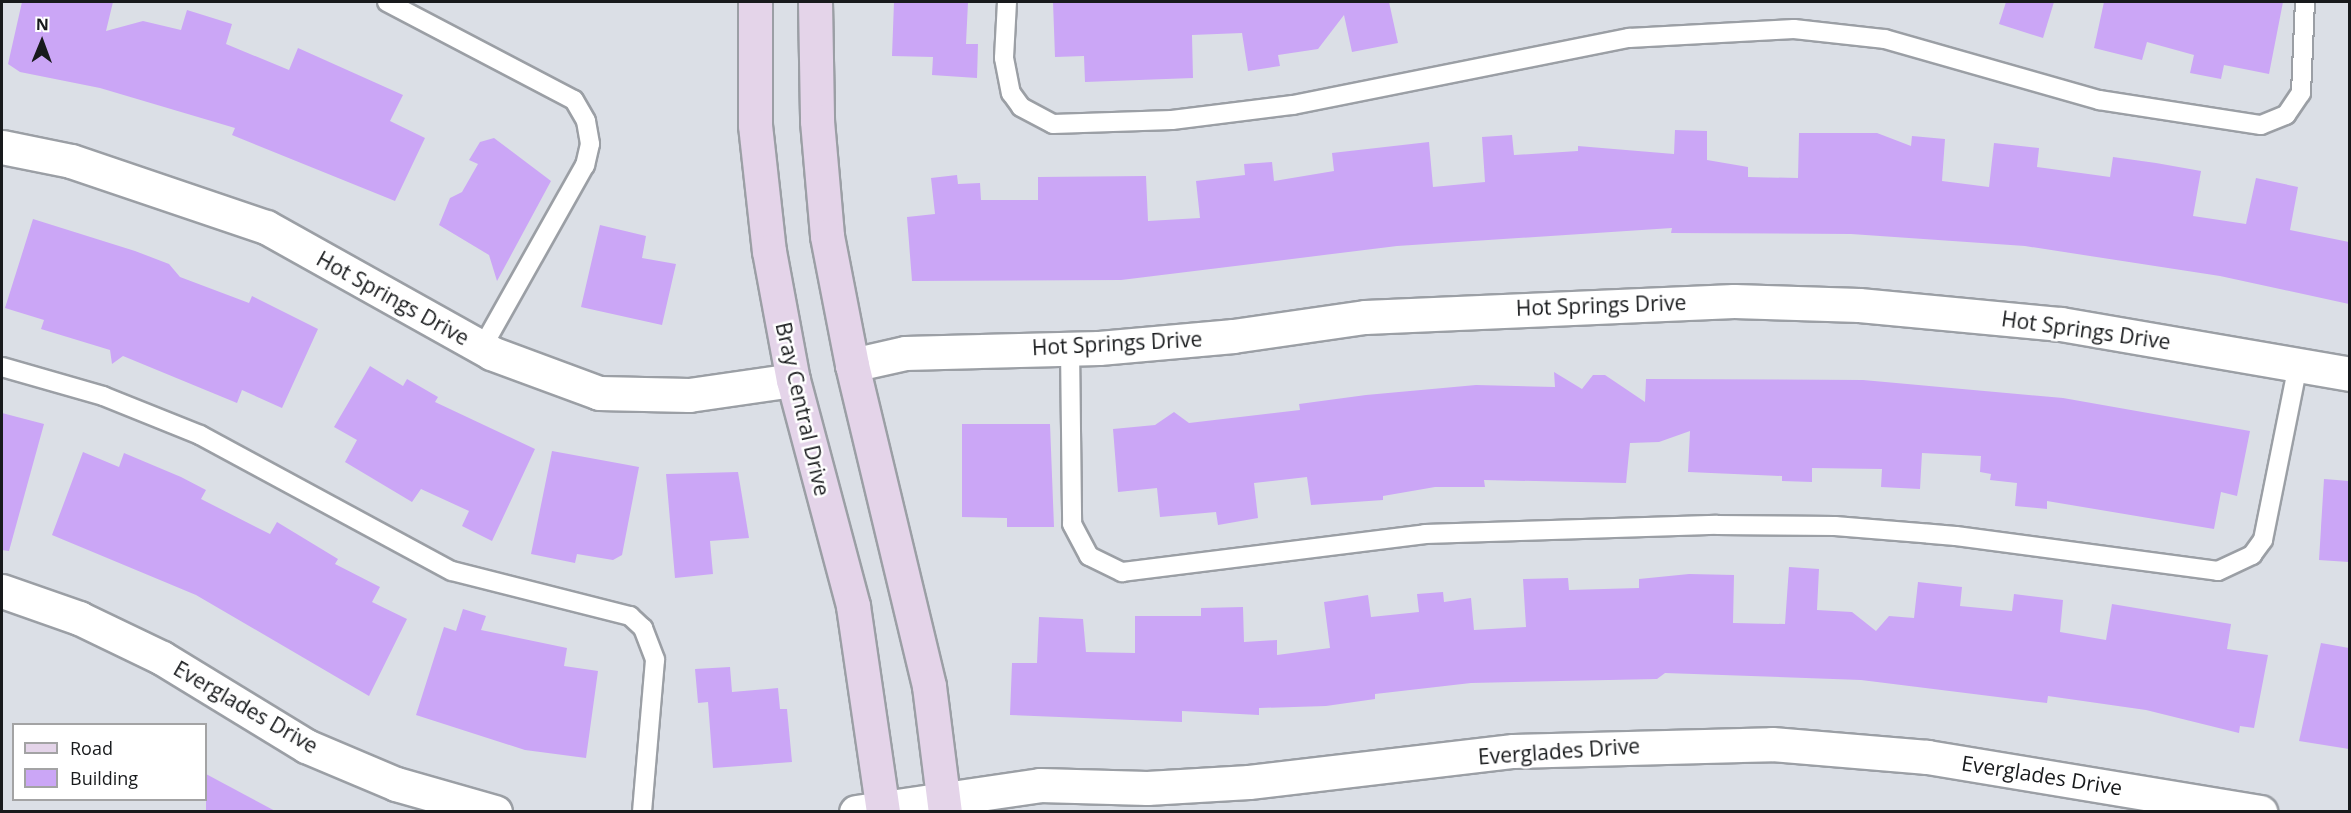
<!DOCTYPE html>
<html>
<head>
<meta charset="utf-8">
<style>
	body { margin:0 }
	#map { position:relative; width:2351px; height:813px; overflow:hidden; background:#dbdfe6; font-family:"Open Sans",sans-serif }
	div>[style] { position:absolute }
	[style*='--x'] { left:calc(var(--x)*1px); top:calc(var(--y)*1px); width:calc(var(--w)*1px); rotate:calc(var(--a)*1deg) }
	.building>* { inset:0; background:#cba6f6 }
	.roads { filter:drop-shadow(2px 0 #9b9fa5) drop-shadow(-2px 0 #9b9fa5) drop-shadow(0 2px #9b9fa5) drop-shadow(0 -2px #9b9fa5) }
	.lane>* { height:18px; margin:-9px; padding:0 9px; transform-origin:9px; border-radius:9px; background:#fff }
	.street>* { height:33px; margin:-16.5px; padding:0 16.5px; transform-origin:16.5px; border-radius:16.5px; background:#fff }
	.secondary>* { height:33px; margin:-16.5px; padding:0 16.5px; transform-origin:16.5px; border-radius:16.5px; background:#e4d4e9 }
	span { translate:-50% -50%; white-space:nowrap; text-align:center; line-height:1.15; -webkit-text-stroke:5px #fff; paint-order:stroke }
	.street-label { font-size:21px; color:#181a1c }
	.frame { position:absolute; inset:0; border:3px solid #181a1c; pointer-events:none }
	.legend { position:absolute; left:12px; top:723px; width:195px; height:78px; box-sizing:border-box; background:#fff; border:2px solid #a3a3a4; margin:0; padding:8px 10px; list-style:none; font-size:18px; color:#181a1c }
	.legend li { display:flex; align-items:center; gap:12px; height:30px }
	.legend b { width:30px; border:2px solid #a3a3a4 }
	.north { position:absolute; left:12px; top:12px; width:60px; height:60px; -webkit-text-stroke:4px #fff; paint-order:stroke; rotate:1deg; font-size:16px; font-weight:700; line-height:24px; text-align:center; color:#181a1c }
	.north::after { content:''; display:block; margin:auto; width:21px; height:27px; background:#181a1c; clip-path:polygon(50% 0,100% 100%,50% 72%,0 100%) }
</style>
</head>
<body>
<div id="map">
	<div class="building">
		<i style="clip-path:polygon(22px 2px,113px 2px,106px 31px,143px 21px,181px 30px,187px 10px,232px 24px,226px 44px,289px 70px,298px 48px,403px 95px,390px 121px,425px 138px,395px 201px,232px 135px,235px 128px,100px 88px,20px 72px,8px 64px)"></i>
		<i style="clip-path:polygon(894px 2px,968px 2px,966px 44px,978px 44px,977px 78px,932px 75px,933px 57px,892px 56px)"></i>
		<i style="clip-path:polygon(1053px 2px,1389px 2px,1398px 43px,1352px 52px,1344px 15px,1318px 49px,1278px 55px,1280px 66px,1248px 71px,1242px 33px,1192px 35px,1193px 78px,1085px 82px,1084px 56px,1055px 57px)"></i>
		<i style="clip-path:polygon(2006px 2px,2054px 2px,2043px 38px,1999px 24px)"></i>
		<i style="clip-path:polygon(2104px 2px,2283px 2px,2269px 74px,2224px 65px,2221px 79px,2190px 73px,2194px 55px,2147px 42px,2142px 60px,2094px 48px)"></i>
		<i style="clip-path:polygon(1675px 130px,1707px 131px,1707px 160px,1748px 167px,1748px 177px,1798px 178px,1799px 133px,1877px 133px,1911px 146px,1912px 136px,1945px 139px,1942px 181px,1989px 187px,1994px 143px,2039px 148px,2037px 167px,2110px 177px,2113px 157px,2156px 163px,2201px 171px,2193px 216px,2246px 224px,2256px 178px,2298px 187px,2290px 230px,2349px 242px,2349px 304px,2220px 276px,2025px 246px,1851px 234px,1671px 233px,1672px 228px,1397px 246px,1121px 280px,912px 281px,907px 217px,935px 214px,931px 178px,957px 175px,958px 184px,980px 183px,981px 200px,1038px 200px,1038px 177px,1146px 176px,1148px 221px,1200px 218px,1196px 181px,1245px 175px,1244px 164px,1272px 162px,1274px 181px,1334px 171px,1332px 153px,1429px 142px,1433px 187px,1485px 182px,1482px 137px,1512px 135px,1514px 155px,1578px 151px,1578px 146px,1674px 154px)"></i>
		<i style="clip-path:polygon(494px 138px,551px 181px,497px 281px,489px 255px,439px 225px,450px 198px,462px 192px,478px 164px,469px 160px,480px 142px)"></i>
		<i style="clip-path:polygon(33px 219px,135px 251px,169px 264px,180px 277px,249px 303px,252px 296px,318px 329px,282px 408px,242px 390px,237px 403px,123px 356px,112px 364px,110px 350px,41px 329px,44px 320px,5px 308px)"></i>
		<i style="clip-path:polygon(600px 225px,646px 236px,642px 258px,676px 264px,662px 325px,581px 307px)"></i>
		<i style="clip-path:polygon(370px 366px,403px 386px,407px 379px,438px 397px,435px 402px,535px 449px,492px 541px,462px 526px,469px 511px,421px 489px,412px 502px,345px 462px,357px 440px,334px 427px)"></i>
		<i style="clip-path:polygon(1554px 372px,1582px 389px,1593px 375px,1605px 375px,1645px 402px,1646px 379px,1863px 380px,2063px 398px,2250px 431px,2237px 496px,2221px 492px,2214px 529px,2047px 501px,2047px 509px,2015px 506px,2017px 483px,1990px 480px,1991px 474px,1980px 472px,1981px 456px,1922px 453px,1920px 489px,1881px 487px,1882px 469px,1812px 468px,1812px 482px,1782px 481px,1782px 476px,1688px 472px,1690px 431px,1659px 442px,1630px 443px,1626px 483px,1484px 480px,1485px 487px,1435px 487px,1383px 496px,1383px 500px,1311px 505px,1307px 477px,1254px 483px,1258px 518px,1218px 525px,1216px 512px,1160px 517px,1157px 488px,1118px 492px,1113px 429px,1155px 425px,1174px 412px,1189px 423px,1300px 410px,1299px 404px,1366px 395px,1476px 385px,1555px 387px)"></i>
		<i style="clip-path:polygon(2px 413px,44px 424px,9px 551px,2px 550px)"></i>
		<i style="clip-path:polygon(962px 424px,1050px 424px,1054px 527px,1007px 527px,1007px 518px,962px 517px)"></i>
		<i style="clip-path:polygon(552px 451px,639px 467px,622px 555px,613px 560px,577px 554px,575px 563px,531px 554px)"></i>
		<i style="clip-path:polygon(83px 452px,119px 467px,124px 453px,181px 477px,206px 490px,201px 499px,270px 534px,277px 522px,338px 559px,335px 564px,380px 587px,372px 602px,407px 619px,369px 696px,196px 595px,52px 535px)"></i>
		<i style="clip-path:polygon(738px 472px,749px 538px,710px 541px,713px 574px,675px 578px,666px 474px)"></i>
		<i style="clip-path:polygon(2324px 479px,2349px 481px,2349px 562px,2319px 560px)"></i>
		<i style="clip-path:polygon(1789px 567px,1819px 569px,1817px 610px,1852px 612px,1876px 631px,1889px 616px,1914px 618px,1918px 582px,1962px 587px,1960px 606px,2012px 611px,2014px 594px,2063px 600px,2060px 632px,2106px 640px,2112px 604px,2231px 624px,2227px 649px,2268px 655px,2254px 728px,2240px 726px,2239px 733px,2146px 710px,2048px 696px,2047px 703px,1861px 680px,1665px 673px,1657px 679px,1471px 683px,1375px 694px,1375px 699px,1326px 706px,1259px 708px,1259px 715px,1182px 711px,1182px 722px,1010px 715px,1012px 663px,1037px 663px,1039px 617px,1083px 619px,1086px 652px,1135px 653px,1135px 616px,1201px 616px,1201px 608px,1243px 607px,1244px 642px,1277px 640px,1277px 655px,1330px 648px,1324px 602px,1368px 595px,1371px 617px,1419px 612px,1417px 594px,1443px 592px,1444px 602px,1471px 598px,1474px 630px,1526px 627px,1523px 579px,1568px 578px,1569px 590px,1639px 588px,1639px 579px,1689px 574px,1734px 575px,1733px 623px,1785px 624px)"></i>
		<i style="clip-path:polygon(463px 609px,486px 616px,481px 630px,567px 648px,564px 666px,598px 671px,586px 758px,525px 750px,416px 715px,444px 627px,456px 631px)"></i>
		<i style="clip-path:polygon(2321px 643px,2349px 648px,2349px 749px,2299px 741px)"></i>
		<i style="clip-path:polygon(730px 667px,732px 692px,778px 688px,780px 709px,787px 709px,792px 762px,713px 768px,708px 702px,698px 703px,695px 669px)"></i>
		<i style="clip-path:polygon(206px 774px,277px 812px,206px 812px)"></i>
	</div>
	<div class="roads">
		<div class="lane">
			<i style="--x:387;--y:2;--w:211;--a:27.7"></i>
			<i style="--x:574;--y:100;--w:24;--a:60"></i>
			<i style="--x:586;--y:121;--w:23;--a:80"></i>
			<i style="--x:590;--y:144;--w:22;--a:103"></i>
			<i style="--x:585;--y:165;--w:210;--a:119.4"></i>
			<i style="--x:1007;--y:2;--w:56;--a:93.1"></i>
			<i style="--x:1004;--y:58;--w:36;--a:79"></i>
			<i style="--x:1011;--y:93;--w:17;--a:54"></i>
			<i style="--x:1021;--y:107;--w:36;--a:28"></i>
			<i style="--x:1053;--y:124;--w:119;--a:-1.9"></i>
			<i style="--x:1172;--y:120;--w:122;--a:-7.1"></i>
			<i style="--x:1293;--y:105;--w:343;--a:-11.3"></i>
			<i style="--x:1629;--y:38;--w:165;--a:-3.1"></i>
			<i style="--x:1794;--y:29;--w:92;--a:6.3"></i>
			<i style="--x:1885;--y:39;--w:223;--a:15.9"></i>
			<i style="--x:2099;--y:100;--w:164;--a:8.8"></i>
			<i style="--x:2261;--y:125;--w:27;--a:-22"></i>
			<i style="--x:2286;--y:115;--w:27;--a:-56"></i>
			<i style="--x:2301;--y:93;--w:91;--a:-87.5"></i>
			<i style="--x:1070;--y:348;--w:176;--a:89.3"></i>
			<i style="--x:1072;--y:524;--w:36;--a:62"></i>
			<i style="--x:1089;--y:556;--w:37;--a:26"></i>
			<i style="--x:1122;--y:572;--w:305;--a:-7.1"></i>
			<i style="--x:1425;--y:534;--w:292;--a:-1.8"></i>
			<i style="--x:1717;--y:525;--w:118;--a:0.5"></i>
			<i style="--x:1835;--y:526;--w:121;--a:4.7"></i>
			<i style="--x:1956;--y:536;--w:264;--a:7.6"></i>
			<i style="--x:2218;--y:571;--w:38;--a:-25"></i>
			<i style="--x:2252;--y:555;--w:19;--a:-54"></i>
			<i style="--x:2263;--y:540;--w:178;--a:-78.7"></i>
			<i style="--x:2;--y:367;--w:105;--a:16"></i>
			<i style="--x:103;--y:396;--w:105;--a:21.9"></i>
			<i style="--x:200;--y:435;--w:286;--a:28.4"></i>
			<i style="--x:452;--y:571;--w:184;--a:14.2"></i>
			<i style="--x:630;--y:616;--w:18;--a:43"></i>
			<i style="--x:643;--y:628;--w:34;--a:69"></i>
			<i style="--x:655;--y:660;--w:153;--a:94.9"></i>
		</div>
		<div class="street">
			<i style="--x:2;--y:147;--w:70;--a:11.5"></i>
			<i style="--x:71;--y:161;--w:206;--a:18.7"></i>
			<i style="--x:266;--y:227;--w:258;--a:29.2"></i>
			<i style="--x:491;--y:353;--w:115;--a:20.3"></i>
			<i style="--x:599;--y:393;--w:90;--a:1.3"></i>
			<i style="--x:689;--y:395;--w:105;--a:-8.2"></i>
			<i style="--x:852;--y:365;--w:54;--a:-12.8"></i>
			<i style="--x:905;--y:353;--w:194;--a:-1.5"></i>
			<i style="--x:1099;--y:348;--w:135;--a:-5.1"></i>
			<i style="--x:1233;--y:336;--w:133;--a:-8.2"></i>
			<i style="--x:1365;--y:317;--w:369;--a:-2.5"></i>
			<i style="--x:1734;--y:301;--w:125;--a:1.8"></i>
			<i style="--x:1859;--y:305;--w:203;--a:5.4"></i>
			<i style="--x:2061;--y:324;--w:293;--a:9.8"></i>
			<i style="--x:2;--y:591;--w:82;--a:19.3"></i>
			<i style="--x:79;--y:618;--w:92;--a:25.7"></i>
			<i style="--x:162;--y:658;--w:169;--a:31.4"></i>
			<i style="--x:306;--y:746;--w:98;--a:22.9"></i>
			<i style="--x:396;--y:784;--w:103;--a:15.8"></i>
			<i style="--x:856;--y:812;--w:186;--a:-8.3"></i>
			<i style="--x:1040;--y:785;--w:107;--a:1.6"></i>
			<i style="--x:1147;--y:788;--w:102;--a:-3.4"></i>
			<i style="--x:1249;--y:782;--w:266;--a:-6.7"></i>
			<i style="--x:1513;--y:751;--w:259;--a:-1.5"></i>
			<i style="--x:1772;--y:744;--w:156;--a:4.8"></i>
			<i style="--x:1927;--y:757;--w:338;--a:9.4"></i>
		</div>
		<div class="secondary">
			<i style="--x:755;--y:2;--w:123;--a:90"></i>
			<i style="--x:755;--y:125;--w:127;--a:83.7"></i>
			<i style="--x:769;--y:251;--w:131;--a:79.5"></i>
			<i style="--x:793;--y:380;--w:234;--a:75.1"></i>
			<i style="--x:853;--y:606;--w:208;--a:81.7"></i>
			<i style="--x:815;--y:2;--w:119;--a:89"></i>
			<i style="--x:817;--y:121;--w:115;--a:85"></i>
			<i style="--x:827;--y:236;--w:131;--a:79"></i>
			<i style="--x:852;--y:365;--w:330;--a:76.5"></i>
			<i style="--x:929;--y:686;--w:127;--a:82.8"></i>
		</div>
	</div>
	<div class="street-label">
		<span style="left:393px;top:298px;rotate:29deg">Hot Springs Drive</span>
		<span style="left:1601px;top:305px;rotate:-2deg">Hot Springs Drive</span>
		<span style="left:2086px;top:330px;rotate:8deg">Hot Springs Drive</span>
		<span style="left:1117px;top:343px;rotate:-3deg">Hot Springs Drive</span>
		<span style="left:803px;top:409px;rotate:77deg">Bray Central Drive</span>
		<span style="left:246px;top:707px;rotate:30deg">Everglades Drive</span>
		<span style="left:1559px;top:751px;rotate:-4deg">Everglades Drive</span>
		<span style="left:2042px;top:775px;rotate:9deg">Everglades Drive</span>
	</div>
	<div class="frame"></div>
	<ul class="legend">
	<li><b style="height:8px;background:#e4d4e9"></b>Road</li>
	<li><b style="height:16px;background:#cba6f6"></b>Building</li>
	</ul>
	<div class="north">N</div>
</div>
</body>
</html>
